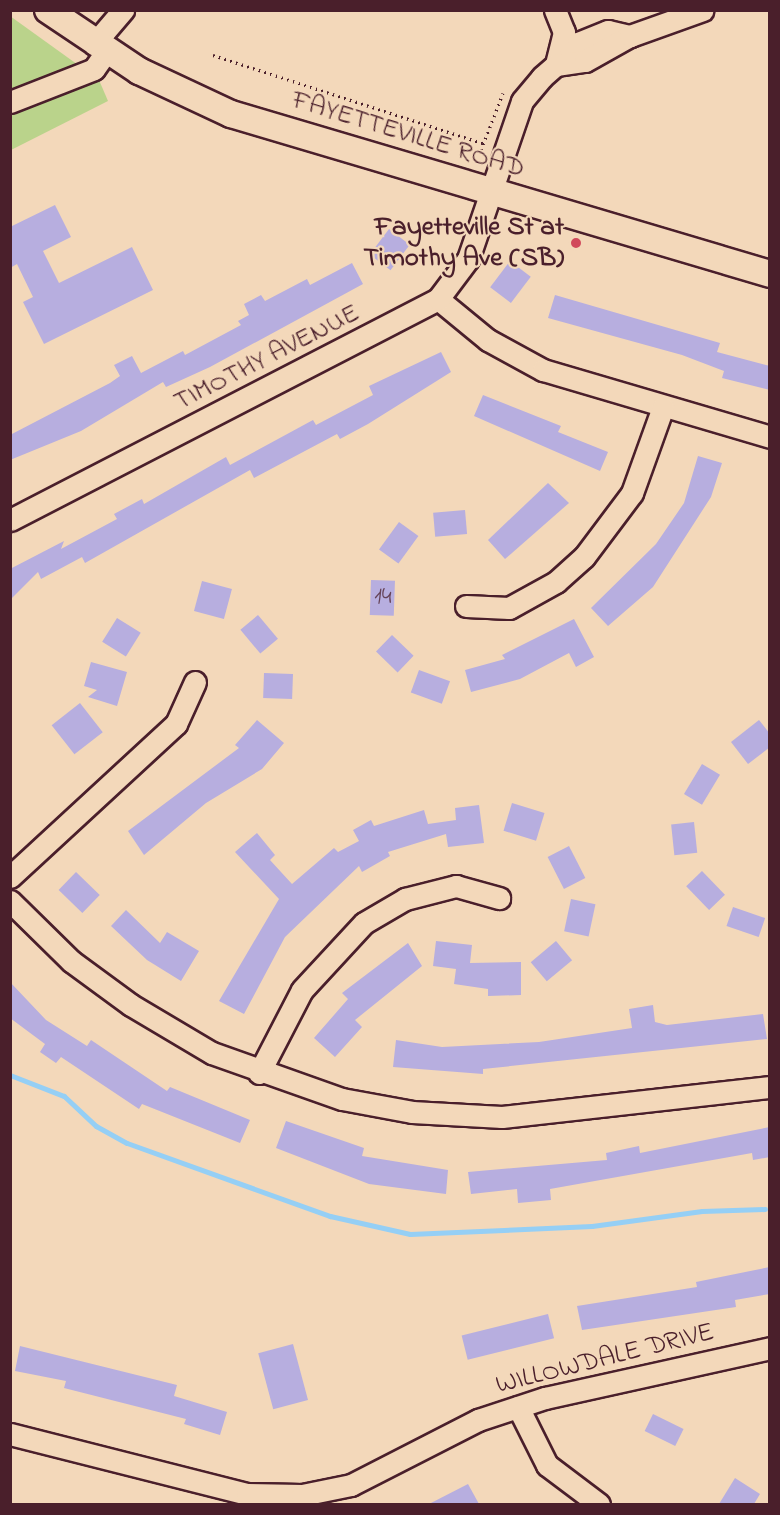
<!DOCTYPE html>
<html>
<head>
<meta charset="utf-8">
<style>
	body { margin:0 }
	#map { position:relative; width:780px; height:1515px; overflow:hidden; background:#f3d8ba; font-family:"Indie Flower",sans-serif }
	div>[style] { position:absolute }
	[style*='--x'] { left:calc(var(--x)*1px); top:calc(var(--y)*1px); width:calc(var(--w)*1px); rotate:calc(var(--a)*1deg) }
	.green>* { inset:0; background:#bad38b }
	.stream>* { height:5px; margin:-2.5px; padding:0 2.5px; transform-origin:2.5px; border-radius:2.5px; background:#95cff5 }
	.building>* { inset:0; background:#b7aedf; transform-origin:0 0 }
	.path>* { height:3px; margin-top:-1.5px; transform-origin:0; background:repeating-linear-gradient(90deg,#4a1f2b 0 1.5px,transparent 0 6px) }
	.roads { filter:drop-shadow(2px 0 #4a1f2b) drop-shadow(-2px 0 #4a1f2b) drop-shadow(0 2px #4a1f2b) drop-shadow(0 -2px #4a1f2b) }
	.minor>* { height:21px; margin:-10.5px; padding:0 10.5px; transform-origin:10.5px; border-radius:10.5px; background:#f3d8ba }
	.major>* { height:26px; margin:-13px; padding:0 13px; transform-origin:13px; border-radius:13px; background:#f3d8ba }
	.dots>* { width:16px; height:16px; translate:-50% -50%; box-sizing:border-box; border:3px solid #f3d8ba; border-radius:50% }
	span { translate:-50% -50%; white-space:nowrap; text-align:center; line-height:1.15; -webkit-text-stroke:4.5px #f3d8ba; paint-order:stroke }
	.number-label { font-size:24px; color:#654358 }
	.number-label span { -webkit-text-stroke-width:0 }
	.street-label { font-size:27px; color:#4a1f2b }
	.poi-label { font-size:27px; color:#4a1f2b; font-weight:700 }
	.right { translate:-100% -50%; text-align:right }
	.frame { position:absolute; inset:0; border:12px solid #4a1f2b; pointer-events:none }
</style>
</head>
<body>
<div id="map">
	<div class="green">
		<i style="clip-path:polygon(10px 16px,99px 80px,108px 101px,11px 150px)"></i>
	</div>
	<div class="stream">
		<i style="--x:10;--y:1075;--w:58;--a:21.3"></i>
		<i style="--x:64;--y:1096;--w:44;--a:43.2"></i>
		<i style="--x:96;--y:1126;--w:35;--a:29"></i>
		<i style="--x:127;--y:1143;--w:216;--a:19.8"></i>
		<i style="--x:330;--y:1216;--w:82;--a:12.7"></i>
		<i style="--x:410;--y:1234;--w:182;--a:-2.5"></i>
		<i style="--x:592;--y:1226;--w:111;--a:-7.8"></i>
		<i style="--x:702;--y:1211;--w:63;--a:-1.8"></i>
	</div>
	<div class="building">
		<i style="clip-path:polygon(55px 205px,71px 237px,43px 251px,59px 283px,132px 247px,153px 290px,44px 344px,23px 302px,33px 297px,17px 264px,10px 268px,10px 227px)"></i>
		<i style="left:389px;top:229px;width:26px;height:32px;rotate:37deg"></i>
		<i style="left:510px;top:261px;width:26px;height:33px;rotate:37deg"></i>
		<i style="clip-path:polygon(352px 263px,363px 284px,210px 367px,166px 387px,163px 382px,81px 431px,10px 460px,10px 435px,110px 383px,120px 376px,114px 365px,132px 356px,141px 373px,183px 351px,185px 355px,241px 325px,238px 321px,249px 315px,244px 304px,261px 295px,265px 301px,307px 279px,310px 285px)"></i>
		<i style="clip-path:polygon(555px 295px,720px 343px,717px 352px,770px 366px,770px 390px,722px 378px,724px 371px,682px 355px,548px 318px)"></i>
		<i style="clip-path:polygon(441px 352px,451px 372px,368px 424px,340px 439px,337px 434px,254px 478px,250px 470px,85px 563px,82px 557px,41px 579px,38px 572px,10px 600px,10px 569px,64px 541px,61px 549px,117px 519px,114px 514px,142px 499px,144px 504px,226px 457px,230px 465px,313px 420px,316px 425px,373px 395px,369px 386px)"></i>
		<i style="clip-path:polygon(483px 395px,561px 426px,558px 432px,608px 452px,600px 471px,474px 416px)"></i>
		<i style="clip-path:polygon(698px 456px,722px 463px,711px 497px,653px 587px,608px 626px,591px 608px,656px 544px,684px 503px)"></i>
		<i style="clip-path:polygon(548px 483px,569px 503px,505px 559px,488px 540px)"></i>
		<i style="left:465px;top:510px;width:24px;height:32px;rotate:85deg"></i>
		<i style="left:399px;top:522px;width:24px;height:34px;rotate:36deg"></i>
		<i style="left:371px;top:580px;width:24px;height:35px;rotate:2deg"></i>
		<i style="left:202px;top:581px;width:31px;height:31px;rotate:15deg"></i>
		<i style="left:258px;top:615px;width:31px;height:23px;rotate:50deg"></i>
		<i style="left:117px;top:618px;width:28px;height:28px;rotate:32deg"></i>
		<i style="clip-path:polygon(574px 619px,594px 657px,576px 667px,569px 653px,520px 679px,471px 692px,465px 670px,505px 659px,502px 655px)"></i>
		<i style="left:392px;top:635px;width:30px;height:23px;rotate:44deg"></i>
		<i style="clip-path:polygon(91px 662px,127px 672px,117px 706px,88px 697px,97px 690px,84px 686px)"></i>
		<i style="left:419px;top:670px;width:33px;height:24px;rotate:20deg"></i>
		<i style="left:264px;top:673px;width:29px;height:25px;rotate:2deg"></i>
		<i style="left:80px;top:703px;width:37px;height:36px;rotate:52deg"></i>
		<i style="clip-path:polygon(257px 720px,284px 743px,262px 769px,206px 803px,144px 855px,128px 831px,239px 748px,235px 745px)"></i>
		<i style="clip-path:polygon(759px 720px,770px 734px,770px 747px,748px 764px,731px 742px)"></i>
		<i style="left:702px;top:764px;width:21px;height:35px;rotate:31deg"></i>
		<i style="left:512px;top:803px;width:34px;height:29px;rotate:17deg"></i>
		<i style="clip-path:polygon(479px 805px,484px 843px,448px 847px,446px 834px,388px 852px,390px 856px,362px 872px,359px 866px,285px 937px,244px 1014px,219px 1001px,279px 899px,235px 852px,257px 833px,275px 855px,270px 860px,292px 884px,334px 848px,338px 852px,359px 841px,353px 830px,371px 820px,374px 826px,424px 810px,428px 824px,456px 820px,455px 808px)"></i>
		<i style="left:694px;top:822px;width:31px;height:23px;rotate:84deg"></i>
		<i style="left:569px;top:846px;width:36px;height:24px;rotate:63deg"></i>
		<i style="left:702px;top:871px;width:33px;height:22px;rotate:46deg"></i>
		<i style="left:76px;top:872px;width:33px;height:25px;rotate:44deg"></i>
		<i style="left:571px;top:899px;width:25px;height:33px;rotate:12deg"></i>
		<i style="left:733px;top:907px;width:34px;height:20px;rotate:19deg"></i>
		<i style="clip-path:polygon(126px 910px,160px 943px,167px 932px,199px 951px,181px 981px,147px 960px,111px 926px)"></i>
		<i style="clip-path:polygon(436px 941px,472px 945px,470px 963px,521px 962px,521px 995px,488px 996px,488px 989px,454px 984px,456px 969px,433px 966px)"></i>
		<i style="left:556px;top:941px;width:25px;height:33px;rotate:50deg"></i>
		<i style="clip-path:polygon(408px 943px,422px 966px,355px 1020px,362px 1027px,335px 1057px,314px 1038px,348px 999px,342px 993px)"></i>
		<i style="clip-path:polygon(10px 982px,46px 1020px,87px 1046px,91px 1040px,167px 1091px,170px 1087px,250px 1120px,240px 1143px,142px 1104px,139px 1109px,61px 1057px,56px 1063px,40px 1052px,45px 1044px,10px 1018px)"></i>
		<i style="clip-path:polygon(653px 1005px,655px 1022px,667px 1025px,763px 1014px,767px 1039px,483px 1069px,483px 1074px,393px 1067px,396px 1040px,442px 1047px,539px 1042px,632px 1028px,629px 1009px)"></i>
		<i style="clip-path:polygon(286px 1121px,364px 1148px,362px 1156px,448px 1170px,446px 1194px,369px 1184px,276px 1148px)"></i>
		<i style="clip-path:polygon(770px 1127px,770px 1157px,753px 1160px,752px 1153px,550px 1189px,551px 1200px,518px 1203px,517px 1189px,471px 1194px,468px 1172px,607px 1160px,606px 1153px,639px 1146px,640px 1153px)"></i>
		<i style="clip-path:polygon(770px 1267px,770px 1294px,735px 1300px,736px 1307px,582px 1330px,577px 1306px,697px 1287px,696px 1282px)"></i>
		<i style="left:548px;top:1314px;width:25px;height:89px;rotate:76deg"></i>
		<i style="left:293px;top:1344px;width:58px;height:36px;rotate:75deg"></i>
		<i style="clip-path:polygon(20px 1346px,177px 1385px,174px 1396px,227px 1412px,220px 1435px,184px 1424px,186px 1419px,64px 1388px,66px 1381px,15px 1371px)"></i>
		<i style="left:653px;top:1414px;width:34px;height:19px;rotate:26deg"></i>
		<i style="clip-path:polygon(735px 1478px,760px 1494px,754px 1504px,719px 1504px)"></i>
		<i style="clip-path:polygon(468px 1484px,479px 1504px,429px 1504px)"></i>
	</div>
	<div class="path">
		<i style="--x:213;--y:55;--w:284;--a:18.1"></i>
		<i style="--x:481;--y:150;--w:61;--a:-68.9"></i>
	</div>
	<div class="roads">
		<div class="minor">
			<i style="--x:555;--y:10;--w:24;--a:68"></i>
			<i style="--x:564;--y:32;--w:34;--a:104"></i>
			<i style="--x:94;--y:44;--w:45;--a:-49.5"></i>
			<i style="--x:566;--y:61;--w:22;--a:-56"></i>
			<i style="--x:578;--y:43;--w:32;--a:-22"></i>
			<i style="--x:608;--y:31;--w:23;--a:13"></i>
			<i style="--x:10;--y:102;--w:90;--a:-21.4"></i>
			<i style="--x:94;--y:69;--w:21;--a:-55"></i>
			<i style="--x:438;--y:299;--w:65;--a:39.4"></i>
			<i style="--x:488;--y:340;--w:63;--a:28.6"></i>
			<i style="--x:543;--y:370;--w:237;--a:16.4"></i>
			<i style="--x:10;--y:520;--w:482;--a:-27.3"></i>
			<i style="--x:438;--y:299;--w:50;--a:-53.1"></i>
			<i style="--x:468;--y:259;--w:167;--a:-71.1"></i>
			<i style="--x:522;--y:101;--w:31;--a:-50"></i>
			<i style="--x:542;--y:77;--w:18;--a:-41"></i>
			<i style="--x:556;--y:65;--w:29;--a:-8"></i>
			<i style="--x:585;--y:61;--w:51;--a:-29.1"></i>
			<i style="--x:630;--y:36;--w:77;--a:-19.6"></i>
			<i style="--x:466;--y:606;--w:43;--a:2.7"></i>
			<i style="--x:509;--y:608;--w:54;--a:-29"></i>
			<i style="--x:556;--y:582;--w:38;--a:-42"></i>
			<i style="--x:584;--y:557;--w:80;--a:-53.1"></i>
			<i style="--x:632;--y:493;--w:91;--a:-70.2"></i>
			<i style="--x:10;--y:877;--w:226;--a:-42.7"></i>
			<i style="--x:176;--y:724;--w:46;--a:-65.7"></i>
			<i style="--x:10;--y:901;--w:86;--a:44.5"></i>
			<i style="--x:71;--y:961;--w:74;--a:36.3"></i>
			<i style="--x:131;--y:1005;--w:94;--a:30.7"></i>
			<i style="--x:212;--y:1053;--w:138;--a:19.5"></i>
			<i style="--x:342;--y:1099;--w:71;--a:10.5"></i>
			<i style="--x:412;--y:1112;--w:90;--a:3.2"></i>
			<i style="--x:502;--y:1117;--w:270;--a:-6.4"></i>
			<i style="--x:259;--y:1073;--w:93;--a:-62.6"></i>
			<i style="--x:302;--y:990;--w:91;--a:-47.2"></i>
			<i style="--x:364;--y:923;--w:48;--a:-30.3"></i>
			<i style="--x:405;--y:899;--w:53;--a:-14.3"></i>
			<i style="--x:456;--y:886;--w:45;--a:15.6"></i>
			<i style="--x:518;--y:1407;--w:65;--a:63.4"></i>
			<i style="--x:547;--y:1465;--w:65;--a:36.9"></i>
			<i style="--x:10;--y:1434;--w:244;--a:14.2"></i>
			<i style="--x:247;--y:1494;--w:55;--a:1"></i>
			<i style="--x:302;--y:1495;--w:50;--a:-11.5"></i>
			<i style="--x:351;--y:1485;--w:143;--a:-27.1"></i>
			<i style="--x:478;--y:1420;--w:71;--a:-18.2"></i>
			<i style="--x:545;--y:1398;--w:230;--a:-12.5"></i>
		</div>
		<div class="major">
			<i style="--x:48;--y:10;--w:110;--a:33.8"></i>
			<i style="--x:139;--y:71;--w:102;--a:25.1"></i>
			<i style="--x:231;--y:114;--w:562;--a:16.53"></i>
		</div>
	</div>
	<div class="dots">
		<i style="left:576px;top:243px;background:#d1495b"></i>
	</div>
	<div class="number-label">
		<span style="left:383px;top:598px">14</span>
	</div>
	<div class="street-label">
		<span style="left:408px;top:135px;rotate:17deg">FAYETTEVILLE ROAD</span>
		<span style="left:267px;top:358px;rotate:-27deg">TIMOTHY AVENUE</span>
		<span style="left:605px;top:1359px;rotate:-14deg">WILLOWDALE DRIVE</span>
	</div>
	<div class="poi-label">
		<span class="right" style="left:564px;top:243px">Fayetteville St at<br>Timothy Ave (SB)</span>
	</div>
	<div class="frame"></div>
</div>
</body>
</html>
